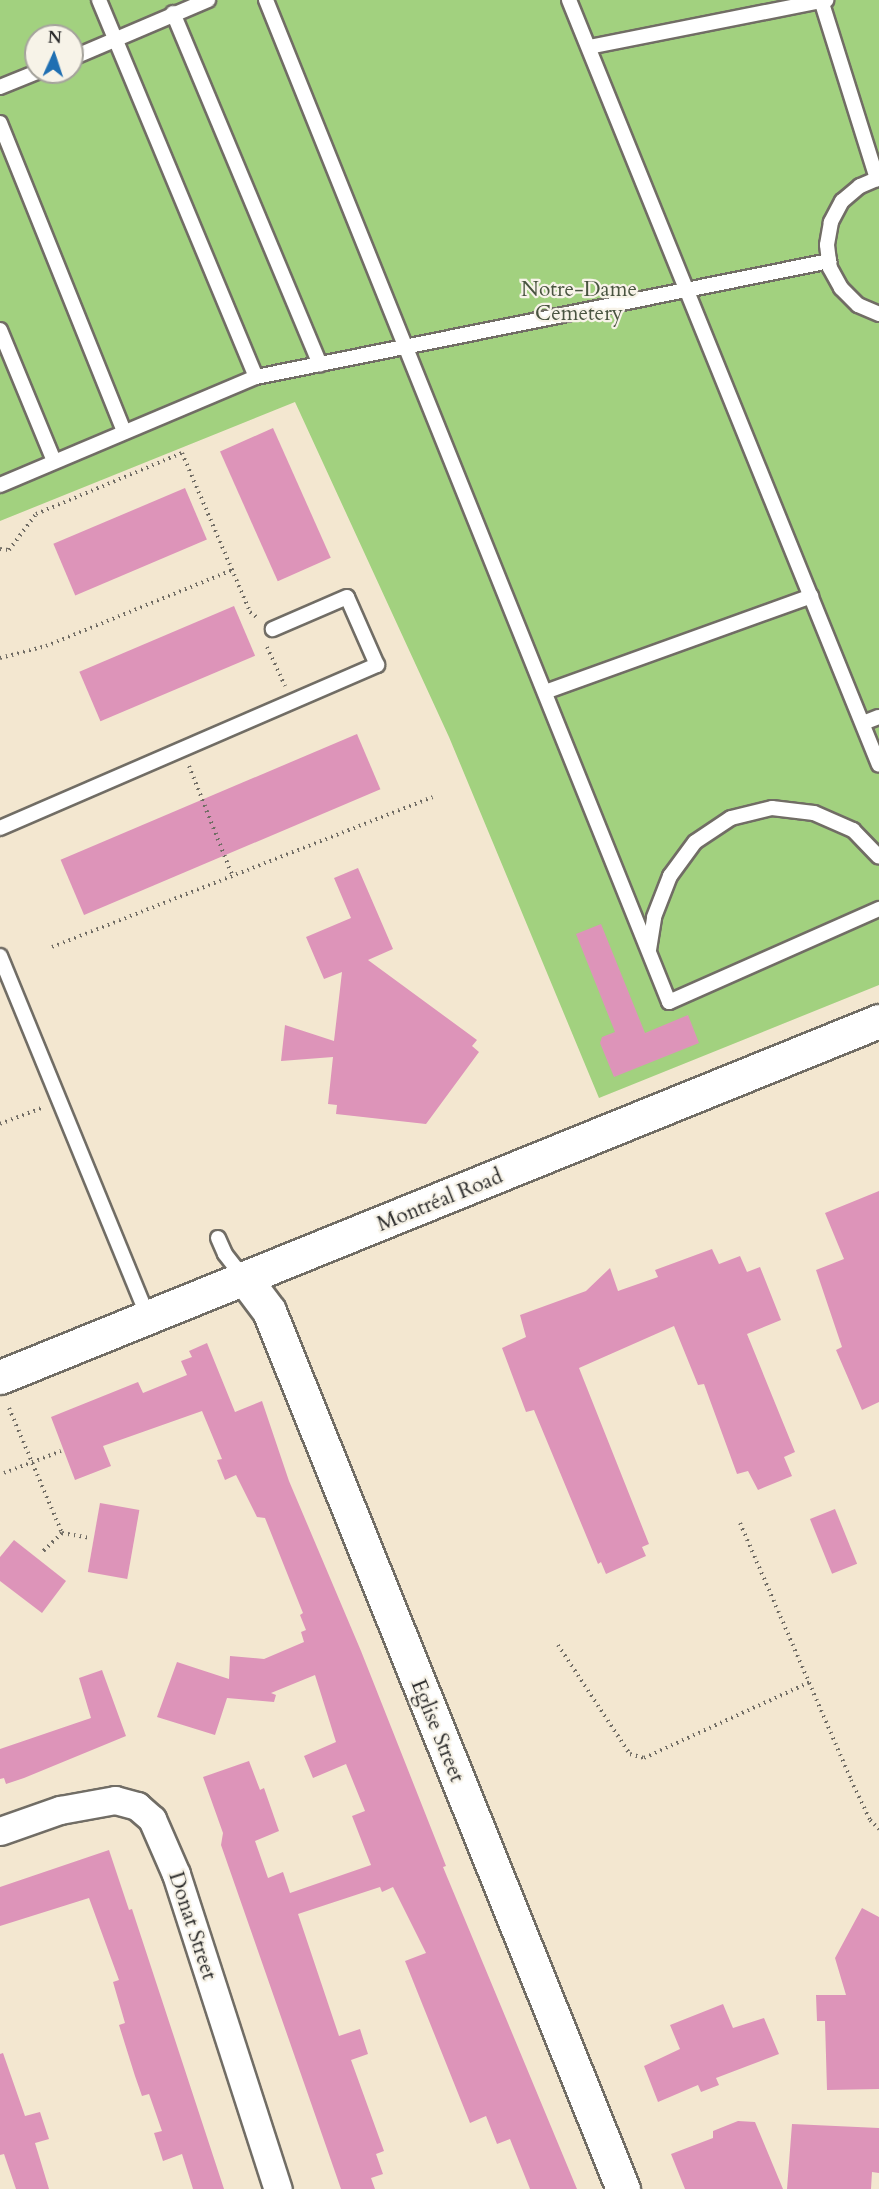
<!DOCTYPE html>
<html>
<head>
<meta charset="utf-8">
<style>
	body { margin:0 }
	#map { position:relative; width:879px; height:2189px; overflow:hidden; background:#f3e7d0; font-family:Cardo,serif }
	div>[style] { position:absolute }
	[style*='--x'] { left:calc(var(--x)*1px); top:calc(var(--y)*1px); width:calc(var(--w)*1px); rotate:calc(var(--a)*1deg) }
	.green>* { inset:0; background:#a2d17f }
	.building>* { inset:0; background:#dd94b9; transform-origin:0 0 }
	.path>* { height:4px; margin-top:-2px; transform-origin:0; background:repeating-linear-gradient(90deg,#716d65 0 1.5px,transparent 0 6px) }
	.roads { filter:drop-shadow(2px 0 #716d65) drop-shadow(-2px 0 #716d65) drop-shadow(0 2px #716d65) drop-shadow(0 -2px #716d65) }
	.lane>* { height:14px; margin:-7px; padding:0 7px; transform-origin:7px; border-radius:7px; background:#fff }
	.street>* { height:27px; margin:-13.5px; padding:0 13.5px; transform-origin:13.5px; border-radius:13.5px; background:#fff }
	.secondary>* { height:33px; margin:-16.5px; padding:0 16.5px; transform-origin:16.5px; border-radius:16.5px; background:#fff }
	.primary>* { height:33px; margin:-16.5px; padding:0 16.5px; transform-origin:16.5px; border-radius:16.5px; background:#fff }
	span { translate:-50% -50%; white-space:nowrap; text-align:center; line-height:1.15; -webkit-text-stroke:4.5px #f7f3e8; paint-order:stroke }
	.park-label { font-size:21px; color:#495440 }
	.street-label { font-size:21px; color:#2b2b2b }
	.north { position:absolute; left:24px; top:24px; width:60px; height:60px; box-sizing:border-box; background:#f7f3e8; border:2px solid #a5a39c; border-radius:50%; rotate:3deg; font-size:16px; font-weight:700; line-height:24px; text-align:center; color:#2b2b2b }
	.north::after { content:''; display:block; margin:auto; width:21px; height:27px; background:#1f6fb2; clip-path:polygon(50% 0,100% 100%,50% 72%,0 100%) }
</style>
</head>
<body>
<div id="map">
	<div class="green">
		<i style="clip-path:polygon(evenodd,0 0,879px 0,879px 985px,599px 1098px,449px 737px,295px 402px,0 521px,0 0,36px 36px,72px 36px,72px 72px,36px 72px,36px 36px)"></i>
	</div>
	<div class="building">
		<i style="left:273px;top:428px;width:142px;height:58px;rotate:66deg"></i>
		<i style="left:185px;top:488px;width:56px;height:143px;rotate:67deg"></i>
		<i style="left:234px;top:606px;width:54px;height:168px;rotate:67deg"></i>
		<i style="left:357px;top:734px;width:60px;height:322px;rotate:67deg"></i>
		<i style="clip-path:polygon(358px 868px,393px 949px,368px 960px,477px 1040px,472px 1046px,479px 1052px,426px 1124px,336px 1114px,337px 1105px,328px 1104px,333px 1057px,281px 1061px,285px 1025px,334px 1041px,342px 972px,324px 979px,306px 937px,351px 918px,334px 878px)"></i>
		<i style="clip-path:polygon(601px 924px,645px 1033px,688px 1015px,699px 1043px,614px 1077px,600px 1043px,602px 1037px,615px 1032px,576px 934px)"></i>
		<i style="clip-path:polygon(879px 1191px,879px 1402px,862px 1410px,836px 1350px,842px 1347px,816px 1270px,844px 1259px,825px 1213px)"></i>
		<i style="clip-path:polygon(712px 1249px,719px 1264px,740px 1256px,747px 1272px,760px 1267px,781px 1320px,747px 1334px,795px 1452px,784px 1457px,792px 1476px,758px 1490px,748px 1471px,737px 1474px,704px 1384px,698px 1385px,674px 1326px,579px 1368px,649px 1544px,642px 1547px,646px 1556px,606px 1574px,601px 1562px,598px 1564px,534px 1410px,526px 1412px,502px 1348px,526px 1337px,520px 1315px,586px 1291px,610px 1268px,618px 1291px,658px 1277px,655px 1270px)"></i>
		<i style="clip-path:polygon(207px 1343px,235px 1412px,262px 1401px,289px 1481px,361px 1651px,446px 1866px,443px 1867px,577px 2189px,530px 2189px,510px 2139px,497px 2144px,486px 2116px,470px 2123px,405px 1961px,426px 1953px,393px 1887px,382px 1892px,380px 1887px,298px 1914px,339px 2036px,360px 2029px,368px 2054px,351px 2060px,384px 2151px,376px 2154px,383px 2174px,371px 2178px,375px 2189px,341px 2189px,221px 1845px,223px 1833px,203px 1777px,249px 1761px,260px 1790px,264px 1788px,279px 1831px,255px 1841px,268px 1878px,283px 1872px,290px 1893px,371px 1865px,352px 1816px,365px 1811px,346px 1764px,313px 1778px,304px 1756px,336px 1742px,315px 1675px,271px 1693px,276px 1695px,274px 1702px,227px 1698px,215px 1735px,157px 1717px,177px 1662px,229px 1679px,230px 1656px,264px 1659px,304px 1642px,301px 1632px,306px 1630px,300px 1615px,303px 1613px,265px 1518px,257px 1517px,236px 1475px,225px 1480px,217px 1460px,222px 1459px,202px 1411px,103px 1446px,111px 1466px,75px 1480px,51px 1417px,138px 1382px,143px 1393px,187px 1375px,181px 1361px,192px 1357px,189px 1351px)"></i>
		<i style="left:100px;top:1503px;width:40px;height:70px;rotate:10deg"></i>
		<i style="left:835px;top:1509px;width:59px;height:27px;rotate:68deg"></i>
		<i style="clip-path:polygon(14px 1540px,66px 1581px,42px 1613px,0 1581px,0 1557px)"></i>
		<i style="clip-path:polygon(102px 1670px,126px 1736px,24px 1778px,6px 1784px,4px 1778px,0 1779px,0 1749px,91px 1718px,79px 1678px)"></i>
		<i style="clip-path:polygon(109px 1850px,129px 1910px,132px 1909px,224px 2189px,193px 2189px,182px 2154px,163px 2161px,154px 2133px,162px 2131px,149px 2094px,142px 2096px,135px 2076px,119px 2025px,125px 2023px,113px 1982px,119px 1980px,89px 1898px,0 1926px,0 1887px)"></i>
		<i style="clip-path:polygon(862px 1908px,879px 1917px,879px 2089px,827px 2090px,825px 2021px,817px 2021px,816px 1995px,846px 1995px,835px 1958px)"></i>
		<i style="clip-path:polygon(723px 2004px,733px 2028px,764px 2018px,779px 2054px,716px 2078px,719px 2085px,701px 2092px,698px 2085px,658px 2102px,644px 2066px,680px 2049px,670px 2025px)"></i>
		<i style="clip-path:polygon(3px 2053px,25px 2116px,40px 2112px,49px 2139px,35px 2143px,49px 2189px,16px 2189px,4px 2154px,0 2155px,0 2054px)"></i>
		<i style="clip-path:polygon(738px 2121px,755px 2122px,783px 2189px,685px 2189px,671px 2154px,713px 2138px,713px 2131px)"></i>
		<i style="clip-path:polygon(792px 2124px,879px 2128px,879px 2173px,872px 2172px,871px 2189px,787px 2189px)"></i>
	</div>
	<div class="path">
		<i style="--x:0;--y:549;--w:9;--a:6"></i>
		<i style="--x:9;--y:550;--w:45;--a:-53.1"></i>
		<i style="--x:36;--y:514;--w:158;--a:-22.7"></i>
		<i style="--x:182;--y:453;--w:173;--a:66.8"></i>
		<i style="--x:250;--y:612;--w:11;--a:38"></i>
		<i style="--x:267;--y:647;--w:43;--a:65.2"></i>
		<i style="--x:0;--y:658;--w:48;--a:-14.6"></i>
		<i style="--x:46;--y:646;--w:201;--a:-22.2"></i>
		<i style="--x:189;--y:766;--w:119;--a:68.4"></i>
		<i style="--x:52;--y:947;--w:409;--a:-21.5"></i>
		<i style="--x:0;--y:1124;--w:47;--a:-21.1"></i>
		<i style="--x:9;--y:1408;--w:136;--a:67"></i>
		<i style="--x:62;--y:1533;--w:29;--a:136"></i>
		<i style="--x:4;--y:1473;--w:61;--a:-21.1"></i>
		<i style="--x:740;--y:1523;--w:280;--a:66.6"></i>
		<i style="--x:851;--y:1780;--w:44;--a:64.6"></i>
		<i style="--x:870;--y:1820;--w:13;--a:45"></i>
		<i style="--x:62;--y:1533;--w:28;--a:10"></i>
		<i style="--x:558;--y:1645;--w:131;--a:56.6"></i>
		<i style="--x:630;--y:1754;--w:15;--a:16"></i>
		<i style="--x:644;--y:1758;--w:183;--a:-24.6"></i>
	</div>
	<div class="roads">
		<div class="lane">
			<i style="--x:99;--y:0;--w:408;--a:67.4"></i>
			<i style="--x:266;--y:0;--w:1080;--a:68.09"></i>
			<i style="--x:669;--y:1002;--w:230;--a:-23.9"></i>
			<i style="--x:569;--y:0;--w:825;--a:67.94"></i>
			<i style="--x:821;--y:0;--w:188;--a:72.6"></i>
			<i style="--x:173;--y:13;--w:381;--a:67.3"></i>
			<i style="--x:589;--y:47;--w:242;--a:-11.2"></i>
			<i style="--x:72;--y:58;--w:148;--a:-23.1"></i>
			<i style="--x:0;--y:87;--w:40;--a:-22"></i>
			<i style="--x:0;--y:123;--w:333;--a:68.1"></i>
			<i style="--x:879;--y:178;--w:21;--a:157"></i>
			<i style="--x:860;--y:186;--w:23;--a:140"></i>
			<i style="--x:842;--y:201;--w:24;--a:118"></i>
			<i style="--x:831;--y:222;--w:23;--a:100"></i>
			<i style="--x:827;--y:245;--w:23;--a:83"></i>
			<i style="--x:830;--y:268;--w:23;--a:61"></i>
			<i style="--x:841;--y:288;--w:24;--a:45"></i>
			<i style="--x:858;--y:305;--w:23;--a:23"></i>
			<i style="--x:0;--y:330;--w:142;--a:67.6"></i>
			<i style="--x:0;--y:485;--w:278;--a:-22.9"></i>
			<i style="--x:256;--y:377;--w:585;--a:-11.44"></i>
			<i style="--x:545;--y:692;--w:283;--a:-19.8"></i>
			<i style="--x:863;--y:723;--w:17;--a:-21"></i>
			<i style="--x:0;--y:828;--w:411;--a:-23.4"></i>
			<i style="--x:377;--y:665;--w:74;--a:-113.8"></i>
			<i style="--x:347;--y:597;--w:81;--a:156.6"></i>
			<i style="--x:649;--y:950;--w:33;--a:-81"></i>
			<i style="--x:654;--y:917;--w:44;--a:-68.7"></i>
			<i style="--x:670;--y:876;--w:42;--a:-53.7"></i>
			<i style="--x:695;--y:842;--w:43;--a:-33.7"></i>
			<i style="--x:731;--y:818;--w:42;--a:-13.7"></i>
			<i style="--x:772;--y:808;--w:42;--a:6.8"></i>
			<i style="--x:814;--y:813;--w:43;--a:23.6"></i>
			<i style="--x:853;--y:830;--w:37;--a:46"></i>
			<i style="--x:0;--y:956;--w:390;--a:67.7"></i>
			<i style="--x:218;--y:1238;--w:17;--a:66"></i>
			<i style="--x:225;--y:1254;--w:29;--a:52"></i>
		</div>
		<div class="street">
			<i style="--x:0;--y:1831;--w:64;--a:-19.3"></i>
			<i style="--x:60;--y:1810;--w:56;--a:-10.3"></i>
			<i style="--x:115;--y:1800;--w:23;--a:15"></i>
			<i style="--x:137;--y:1806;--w:20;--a:41"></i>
			<i style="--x:152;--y:1819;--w:60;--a:66.4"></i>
			<i style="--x:176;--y:1874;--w:331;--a:72.1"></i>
		</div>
		<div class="secondary">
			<i style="--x:245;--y:1279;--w:40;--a:53"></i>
			<i style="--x:269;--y:1311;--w:947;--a:68.04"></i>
		</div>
		<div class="primary">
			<i style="--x:0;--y:1377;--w:948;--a:-22.05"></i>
		</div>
	</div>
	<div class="park-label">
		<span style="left:579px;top:302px">Notre-Dame<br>Cemetery</span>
	</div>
	<div class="street-label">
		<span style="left:440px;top:1201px;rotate:-22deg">Montréal Road</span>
		<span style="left:437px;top:1731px;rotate:68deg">Eglise Street</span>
		<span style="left:192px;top:1926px;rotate:72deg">Donat Street</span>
	</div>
	<div class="north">N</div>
</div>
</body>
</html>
